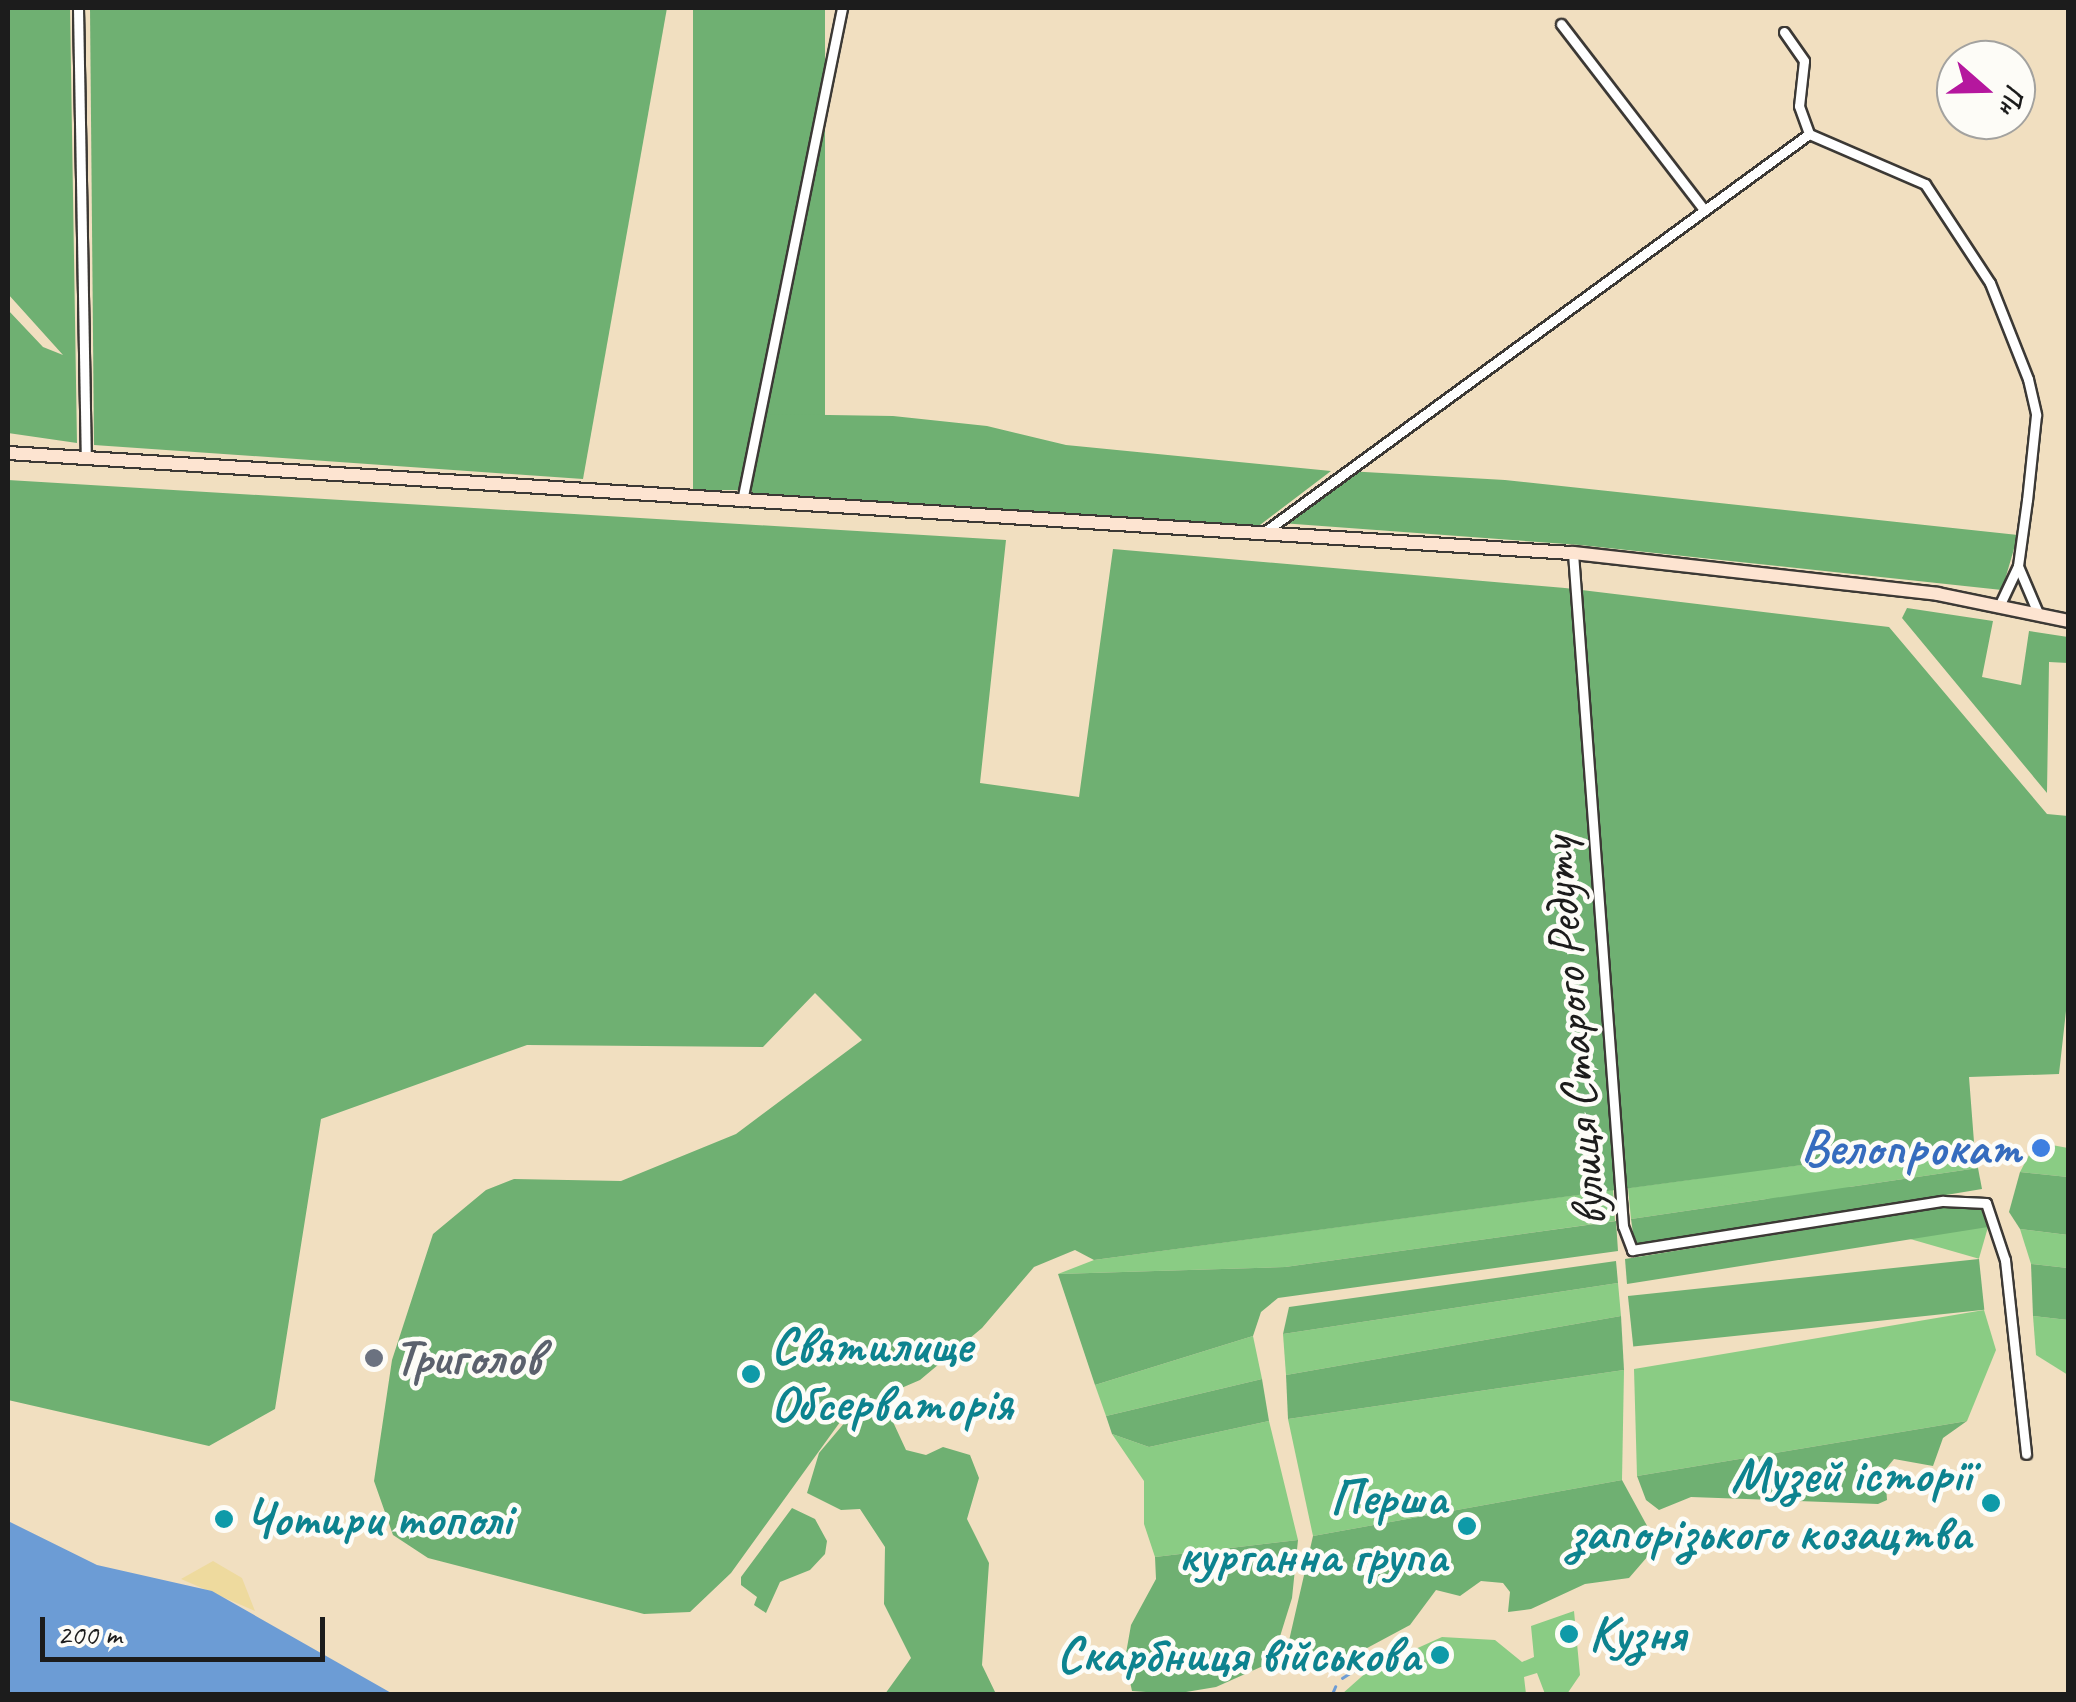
<!DOCTYPE html>
<html>
<head>
<meta charset="utf-8">
<style>
	body { margin:0 }
	#map { position:relative; width:2076px; height:1702px; overflow:hidden; background:#f1dfc0; font-family:Caveat,sans-serif }
	div>[style] { position:absolute }
	[style*='--x'] { left:calc(var(--x)*1px); top:calc(var(--y)*1px); width:calc(var(--w)*1px); rotate:calc(var(--a)*1deg) }
	.green>* { inset:0; background:#8acc84; transform-origin:0 0 }
	.forest>* { inset:0; background:#6fb072; transform-origin:0 0 }
	.sand>* { inset:0; background:#eeda9e }
	.water>* { inset:0; background:#6c9cd5 }
	.stream>* { height:2.5px; margin:-1.25px; padding:0 1.25px; transform-origin:1.25px; border-radius:1.25px; background:#6c9cd5 }
	.roads { filter:drop-shadow(2px 0 #3c3935) drop-shadow(-2px 0 #3c3935) drop-shadow(0 2px #3c3935) drop-shadow(0 -2px #3c3935) }
	.street>* { height:9px; margin:-4.5px; padding:0 4.5px; transform-origin:4.5px; border-radius:4.5px; background:#fff }
	.secondary>* { height:12px; margin:-6px; padding:0 6px; transform-origin:6px; border-radius:6px; background:#fde4d1 }
	.dots>* { width:28px; height:28px; translate:-50% -50%; box-sizing:border-box; border:5px solid #fdfcf7; border-radius:50% }
	span { translate:-50% -50%; white-space:nowrap; text-align:center; line-height:1.15; -webkit-text-stroke:9px #fdfcf7; paint-order:stroke }
	.street-label { font-size:50px; color:#1c1c1c }
	.shop-label { font-size:50px; color:#366cbe; font-weight:700 }
	.right { translate:-100% -50%; text-align:right }
	.culture-label { font-size:50px; color:#0d838f; font-weight:700 }
	.left { translate:0 -50%; text-align:left }
	.worship-label { font-size:50px; color:#5b616d; font-weight:700 }
	.frame { position:absolute; inset:0; border:10px solid #1c1c1c; pointer-events:none }
	.north { position:absolute; left:1936px; top:40px; width:100px; height:100px; box-sizing:border-box; background:#fdfcf7; border:2px solid #a3a29f; border-radius:50%; rotate:110deg; font-size:28px; font-weight:700; line-height:40px; text-align:center; color:#1c1c1c }
	.north::after { content:''; display:block; margin:auto; width:35px; height:45px; background:#b5179e; clip-path:polygon(50% 0,100% 100%,50% 72%,0 100%) }
	.scale { position:absolute; left:40px; top:1617px; width:285px; height:45px; box-sizing:border-box; border:5px solid #1c1c1c; border-top:0; padding-left:12px; font-size:30px; line-height:35px; white-space:nowrap; color:#1c1c1c; -webkit-text-stroke:8px #fdfcf7; paint-order:stroke }
</style>
</head>
<body>
<div id="map">
	<div class="green">
		<i style="clip-path:polygon(1974px 1142px,1978px 1168px,1631px 1219px,1628px 1188px)"></i>
		<i style="clip-path:polygon(2036px 1142px,2068px 1148px,2068px 1177px,2020px 1172px)"></i>
		<i style="clip-path:polygon(1613px 1190px,1615px 1221px,1285px 1267px,1058px 1274px,1094px 1260px)"></i>
		<i style="left:1988px;top:1227px;width:33px;height:365px;rotate:106deg"></i>
		<i style="clip-path:polygon(2020px 1229px,2068px 1235px,2068px 1268px,2031px 1264px)"></i>
		<i style="clip-path:polygon(1618px 1283px,1621px 1316px,1286px 1375px,1283px 1334px)"></i>
		<i style="clip-path:polygon(1984px 1310px,1996px 1350px,1967px 1421px,1637px 1476px,1634px 1369px)"></i>
		<i style="clip-path:polygon(2033px 1316px,2068px 1320px,2068px 1375px,2036px 1355px)"></i>
		<i style="clip-path:polygon(1253px 1336px,1262px 1379px,1106px 1416px,1095px 1385px)"></i>
		<i style="clip-path:polygon(1624px 1370px,1622px 1480px,1313px 1536px,1288px 1419px)"></i>
		<i style="clip-path:polygon(1269px 1421px,1298px 1540px,1155px 1557px,1144px 1524px,1144px 1481px,1112px 1434px,1149px 1447px)"></i>
		<i style="clip-path:polygon(1574px 1611px,1580px 1675px,1567px 1694px,1545px 1694px,1537px 1673px,1524px 1677px,1526px 1694px,1342px 1694px,1369px 1670px,1442px 1637px,1495px 1640px,1522px 1662px,1534px 1657px,1531px 1626px)"></i>
	</div>
	<div class="forest">
		<i style="clip-path:polygon(8px 8px,70px 8px,77px 443px,8px 433px,8px 310px,43px 347px,63px 355px,8px 294px)"></i>
		<i style="clip-path:polygon(90px 8px,667px 8px,583px 479px,94px 445px)"></i>
		<i style="left:693px;top:8px;width:132px;height:482px"></i>
		<i style="clip-path:polygon(765px 414px,893px 416px,987px 426px,1066px 445px,1331px 471px,1256px 528px,751px 495px)"></i>
		<i style="clip-path:polygon(1347px 471px,1505px 480px,2018px 535px,2002px 590px,1580px 545px,1281px 523px)"></i>
		<i style="clip-path:polygon(8px 480px,1006px 540px,980px 783px,1079px 797px,1113px 549px,1565px 588px,1889px 627px,2047px 814px,2068px 816px,2068px 993px,2059px 1074px,1969px 1077px,1974px 1142px,1094px 1260px,1075px 1250px,1034px 1267px,982px 1328px,920px 1380px,848px 1411px,731px 1573px,690px 1612px,644px 1614px,428px 1558px,393px 1535px,374px 1481px,392px 1360px,433px 1234px,486px 1190px,514px 1179px,621px 1181px,736px 1134px,862px 1040px,815px 993px,763px 1047px,527px 1045px,321px 1119px,275px 1409px,209px 1446px,8px 1400px)"></i>
		<i style="clip-path:polygon(1907px 608px,1993px 621px,1982px 677px,2021px 685px,2029px 631px,2068px 637px,2068px 663px,2049px 662px,2047px 793px,1902px 618px)"></i>
		<i style="clip-path:polygon(1978px 1168px,1982px 1189px,1635px 1247px,1631px 1219px)"></i>
		<i style="clip-path:polygon(2020px 1172px,2068px 1177px,2068px 1235px,2020px 1229px,2009px 1212px)"></i>
		<i style="clip-path:polygon(1958px 1205px,1984px 1210px,1988px 1227px,1627px 1284px,1625px 1259px)"></i>
		<i style="clip-path:polygon(1616px 1221px,1618px 1251px,1278px 1298px,1261px 1312px,1253px 1336px,1095px 1385px,1058px 1274px,1285px 1267px)"></i>
		<i style="left:1979px;top:1259px;width:51px;height:353px;rotate:84deg"></i>
		<i style="clip-path:polygon(1616px 1261px,1618px 1283px,1283px 1334px,1289px 1307px)"></i>
		<i style="clip-path:polygon(2031px 1264px,2068px 1268px,2068px 1320px,2033px 1316px)"></i>
		<i style="clip-path:polygon(1621px 1316px,1624px 1370px,1288px 1419px,1286px 1375px)"></i>
		<i style="clip-path:polygon(1262px 1379px,1269px 1421px,1149px 1447px,1112px 1434px,1106px 1416px)"></i>
		<i style="clip-path:polygon(881px 1396px,906px 1450px,926px 1455px,943px 1447px,970px 1455px,979px 1478px,967px 1519px,989px 1563px,982px 1665px,996px 1694px,885px 1694px,911px 1658px,884px 1604px,885px 1547px,860px 1509px,841px 1510px,807px 1493px,819px 1453px,846px 1421px)"></i>
		<i style="clip-path:polygon(1967px 1421px,1943px 1438px,1933px 1466px,1894px 1459px,1885px 1470px,1887px 1500px,1878px 1504px,1691px 1497px,1659px 1510px,1646px 1500px,1637px 1476px)"></i>
		<i style="clip-path:polygon(1622px 1480px,1651px 1533px,1648px 1556px,1629px 1578px,1585px 1584px,1531px 1609px,1508px 1612px,1510px 1592px,1503px 1583px,1481px 1581px,1460px 1596px,1436px 1590px,1410px 1625px,1328px 1669px,1292px 1672px,1288px 1645px,1313px 1536px)"></i>
		<i style="clip-path:polygon(792px 1508px,815px 1519px,827px 1541px,825px 1554px,810px 1570px,780px 1582px,766px 1613px,754px 1605px,757px 1597px,741px 1585px,741px 1577px)"></i>
		<i style="clip-path:polygon(1298px 1540px,1292px 1598px,1272px 1662px,1216px 1687px,1174px 1694px,1132px 1691px,1125px 1659px,1131px 1625px,1156px 1579px,1155px 1557px)"></i>
	</div>
	<div class="sand">
		<i style="clip-path:polygon(213px 1561px,242px 1578px,255px 1611px,181px 1579px)"></i>
	</div>
	<div class="water">
		<i style="clip-path:polygon(8px 1521px,97px 1565px,212px 1591px,393px 1694px,8px 1694px)"></i>
	</div>
	<div class="stream">
		<i style="--x:1342;--y:1678;--w:46;--a:-32.7"></i>
		<i style="--x:1332;--y:1694;--w:8;--a:-67"></i>
	</div>
	<div class="roads">
		<div class="street">
			<i style="--x:78;--y:8;--w:449;--a:89"></i>
			<i style="--x:1561;--y:24;--w:235;--a:52.4"></i>
			<i style="--x:1784;--y:32;--w:35;--a:55"></i>
			<i style="--x:1804;--y:61;--w:45;--a:96.3"></i>
			<i style="--x:1799;--y:106;--w:30;--a:70"></i>
			<i style="--x:1809;--y:134;--w:126;--a:23.3"></i>
			<i style="--x:1925;--y:184;--w:118;--a:56.7"></i>
			<i style="--x:1990;--y:283;--w:103;--a:68.4"></i>
			<i style="--x:2028;--y:379;--w:37;--a:77"></i>
			<i style="--x:2036;--y:415;--w:85;--a:96"></i>
			<i style="--x:2027;--y:500;--w:67;--a:97.8"></i>
			<i style="--x:2018;--y:566;--w:42;--a:115.3"></i>
			<i style="--x:742;--y:501;--w:503;--a:-78.53"></i>
			<i style="--x:1263;--y:533;--w:676;--a:-36.16"></i>
			<i style="--x:1573;--y:553;--w:675;--a:85.75"></i>
			<i style="--x:1623;--y:1226;--w:26;--a:69"></i>
			<i style="--x:1632;--y:1250;--w:315;--a:-9"></i>
			<i style="--x:1943;--y:1201;--w:43;--a:2.7"></i>
			<i style="--x:1986;--y:1203;--w:60;--a:71.6"></i>
			<i style="--x:2005;--y:1260;--w:195;--a:83.8"></i>
			<i style="--x:2018;--y:566;--w:51;--a:66.9"></i>
		</div>
		<div class="secondary">
			<i style="--x:8;--y:453;--w:1568;--a:3.66"></i>
			<i style="--x:1573;--y:553;--w:367;--a:6.4"></i>
			<i style="--x:1938;--y:594;--w:133;--a:11.7"></i>
		</div>
	</div>
	<div class="dots">
		<i style="left:2041px;top:1148px;background:#3f7fe0"></i>
		<i style="left:374px;top:1358px;background:#6b7280"></i>
		<i style="left:751px;top:1374px;background:#0f9aa8"></i>
		<i style="left:1991px;top:1503px;background:#0f9aa8"></i>
		<i style="left:224px;top:1519px;background:#0f9aa8"></i>
		<i style="left:1467px;top:1526px;background:#0f9aa8"></i>
		<i style="left:1569px;top:1634px;background:#0f9aa8"></i>
		<i style="left:1440px;top:1655px;background:#0f9aa8"></i>
	</div>
	<div class="street-label">
		<span style="left:1573px;top:1032px;rotate:-95deg">вулиця Старого Редуту</span>
	</div>
	<div class="shop-label">
		<span class="right" style="left:2021px;top:1148px">Велопрокат</span>
	</div>
	<div class="culture-label">
		<span class="left" style="left:771px;top:1374px">Святилище<br>Обсерваторія</span>
		<span class="right" style="left:1971px;top:1503px">Музей історії<br>запорізького козацтва</span>
		<span class="right" style="left:1447px;top:1526px">Перша<br>курганна група</span>
		<span class="left" style="left:244px;top:1519px">Чотири тополі</span>
		<span class="left" style="left:1589px;top:1634px">Кузня</span>
		<span class="right" style="left:1420px;top:1655px">Скарбниця військова</span>
	</div>
	<div class="worship-label">
		<span class="left" style="left:394px;top:1358px">Триголов</span>
	</div>
	<div class="frame"></div>
	<div class="north">Пн</div>
	<div class="scale">200 m</div>
</div>
</body>
</html>
